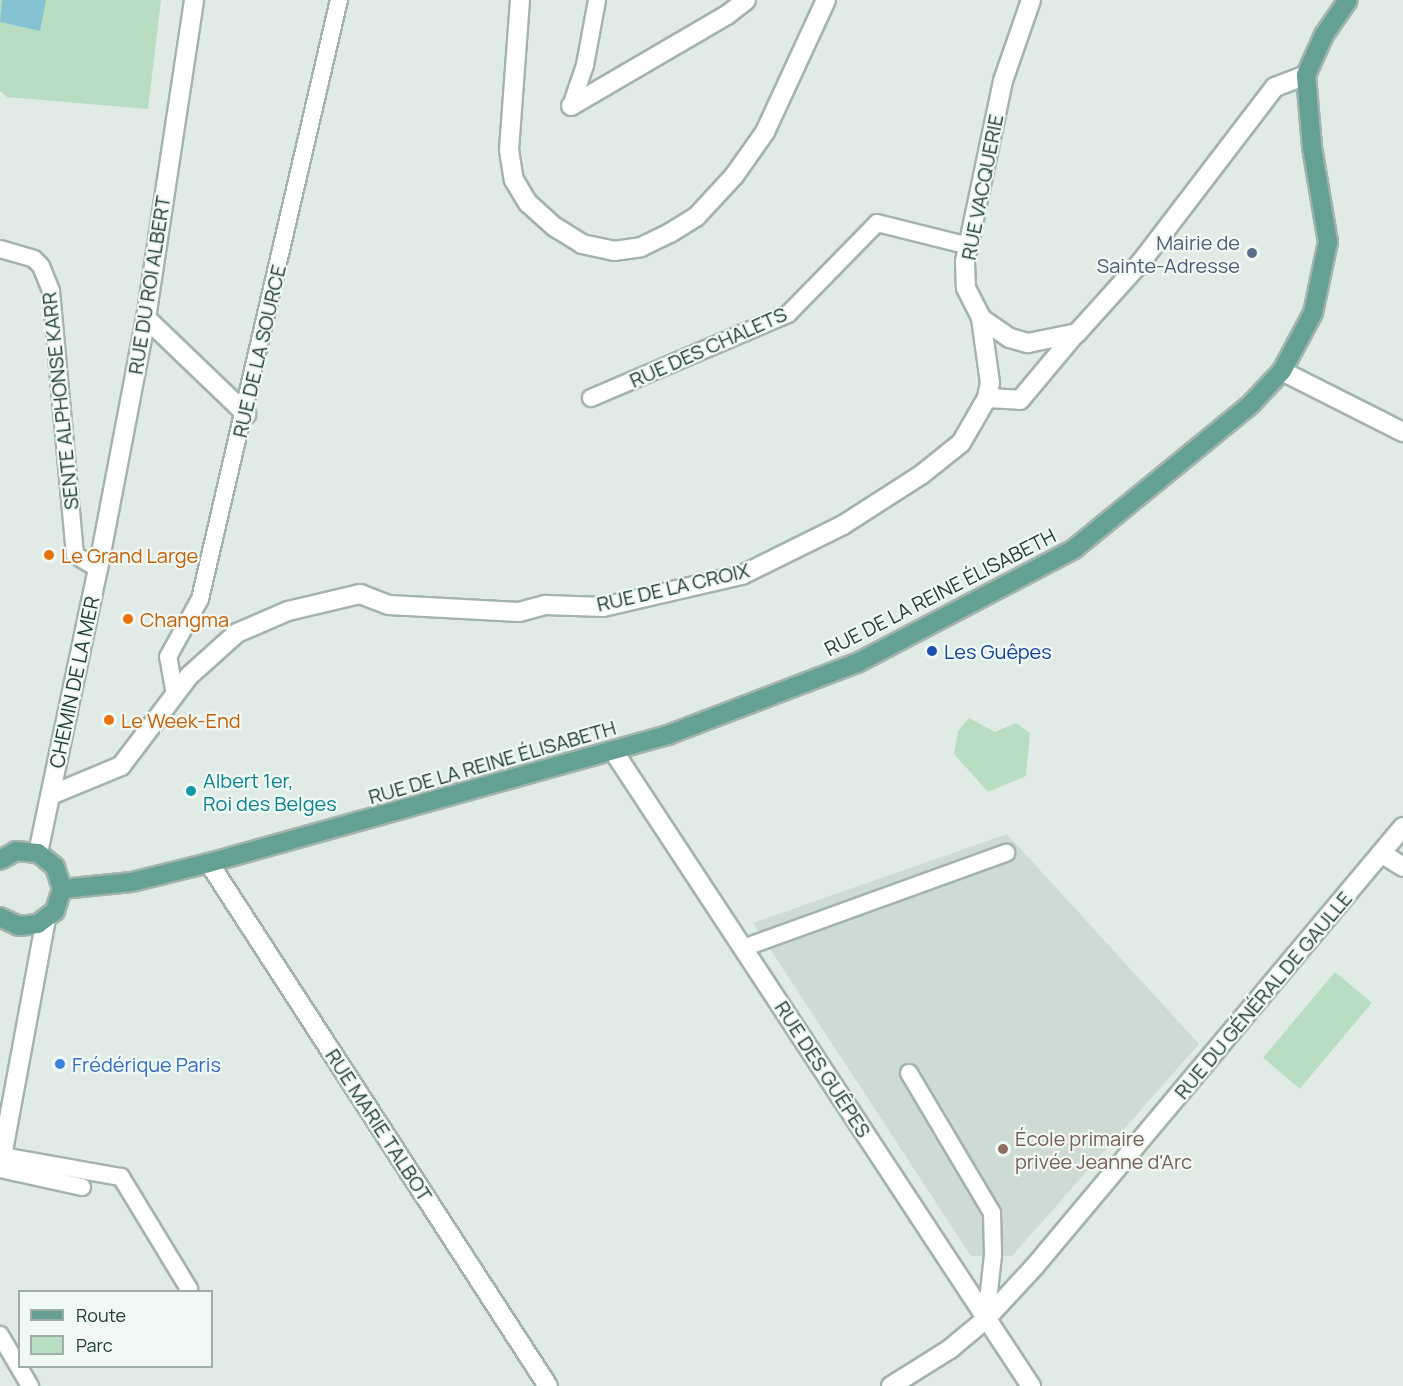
<!DOCTYPE html>
<html>
<head>
<meta charset="utf-8">
<style>
	body { margin:0 }
	#map { position:relative; width:1403px; height:1386px; overflow:hidden; background:#e0ebe6; font-family:Manrope,sans-serif }
	div>[style] { position:absolute }
	[style*='--x'] { left:calc(var(--x)*1px); top:calc(var(--y)*1px); width:calc(var(--w)*1px); rotate:calc(var(--a)*1deg) }
	.built>* { inset:0; background:#cedbd5 }
	.green>* { inset:0; background:#b8ddc3; transform-origin:0 0 }
	.water>* { inset:0; background:#86c3d2 }
	.roads { filter:drop-shadow(2px 0 #a3b3ad) drop-shadow(-2px 0 #a3b3ad) drop-shadow(0 2px #a3b3ad) drop-shadow(0 -2px #a3b3ad) }
	.service>* { height:16px; margin:-8px; padding:0 8px; transform-origin:8px; border-radius:8px; background:#fff }
	.minor>* { height:18px; margin:-9px; padding:0 9px; transform-origin:9px; border-radius:9px; background:#fff }
	.tertiary>* { height:18px; margin:-9px; padding:0 9px; transform-origin:9px; border-radius:9px; background:#fff }
	.secondary>* { height:18px; margin:-9px; padding:0 9px; transform-origin:9px; border-radius:9px; background:#fff }
	.primary>* { height:18px; margin:-9px; padding:0 9px; transform-origin:9px; border-radius:9px; background:#64a194 }
	.dots>* { width:16px; height:16px; translate:-50% -50%; box-sizing:border-box; border:3px solid #f0f8f4; border-radius:50% }
	span { translate:-50% -50%; white-space:nowrap; text-align:center; line-height:1.15; -webkit-text-stroke:4.5px #f0f8f4; paint-order:stroke }
	.street-label { font-size:20px; color:#203c35 }
	.service-label { font-size:20px; color:#4e5e75 }
	.right { translate:-100% -50%; text-align:right }
	.food-label { font-size:20px; color:#c56008 }
	.left { translate:0 -50%; text-align:left }
	.transit-label { font-size:20px; color:#164399 }
	.culture-label { font-size:20px; color:#0d838f }
	.shop-label { font-size:20px; color:#366cbe }
	.education-label { font-size:20px; color:#785e54 }
	.legend { position:absolute; left:18px; top:1290px; width:195px; height:78px; box-sizing:border-box; background:#f0f8f4; border:2px solid #9dada8; margin:0; padding:8px 10px; list-style:none; font-size:18px; color:#203c35 }
	.legend li { display:flex; align-items:center; gap:12px; height:30px }
	.legend b { width:30px; border:2px solid #9dada8 }
</style>
</head>
<body>
<div id="map">
	<div class="built">
		<i style="clip-path:polygon(1007px 834px,1199px 1044px,1012px 1256px,971px 1256px,753px 923px)"></i>
	</div>
	<div class="green">
		<i style="clip-path:polygon(0 0,161px 0,148px 109px,7px 97px,0 91px)"></i>
		<i style="clip-path:polygon(969px 718px,995px 732px,1016px 723px,1030px 733px,1026px 776px,988px 792px,954px 754px,958px 731px)"></i>
		<i style="left:1335px;top:972px;width:48px;height:112px;rotate:40deg"></i>
	</div>
	<div class="water">
		<i style="clip-path:polygon(2px 0,46px 0,40px 31px,0 22px)"></i>
	</div>
	<div class="roads">
		<div class="service">
			<i style="--x:571;--y:106;--w:43;--a:-71.1"></i>
			<i style="--x:585;--y:65;--w:66;--a:-79.5"></i>
			<i style="--x:0;--y:249;--w:35;--a:16"></i>
			<i style="--x:34;--y:259;--w:10;--a:45"></i>
			<i style="--x:41;--y:266;--w:27;--a:68"></i>
			<i style="--x:51;--y:291;--w:265;--a:84.8"></i>
			<i style="--x:75;--y:555;--w:27;--a:31"></i>
			<i style="--x:591;--y:398;--w:214;--a:-23.1"></i>
			<i style="--x:788;--y:314;--w:127;--a:-45.6"></i>
			<i style="--x:877;--y:223;--w:95;--a:14"></i>
			<i style="--x:175;--y:695;--w:39;--a:-100"></i>
			<i style="--x:168;--y:657;--w:66;--a:-61.1"></i>
			<i style="--x:200;--y:599;--w:615;--a:-76.94"></i>
			<i style="--x:743;--y:948;--w:280;--a:-19.9"></i>
			<i style="--x:909;--y:1073;--w:163;--a:59.3"></i>
			<i style="--x:992;--y:1213;--w:42;--a:88.6"></i>
			<i style="--x:993;--y:1255;--w:64;--a:96.2"></i>
			<i style="--x:2;--y:1156;--w:121;--a:10"></i>
			<i style="--x:121;--y:1177;--w:131;--a:58.7"></i>
			<i style="--x:0;--y:1169;--w:84;--a:12.4"></i>
			<i style="--x:0;--y:1335;--w:59;--a:59.5"></i>
		</div>
		<div class="minor">
			<i style="--x:520;--y:0;--w:150;--a:94.2"></i>
			<i style="--x:509;--y:150;--w:30;--a:81"></i>
			<i style="--x:514;--y:180;--w:27;--a:59"></i>
			<i style="--x:528;--y:203;--w:36;--a:42"></i>
			<i style="--x:555;--y:227;--w:32;--a:32"></i>
			<i style="--x:582;--y:244;--w:33;--a:12"></i>
			<i style="--x:614;--y:251;--w:27;--a:-8"></i>
			<i style="--x:641;--y:247;--w:32;--a:-26"></i>
			<i style="--x:670;--y:233;--w:31;--a:-32"></i>
			<i style="--x:696;--y:217;--w:56;--a:-47.2"></i>
			<i style="--x:734;--y:176;--w:54;--a:-54.8"></i>
			<i style="--x:765;--y:132;--w:145;--a:-65.2"></i>
			<i style="--x:1031;--y:0;--w:86;--a:109.1"></i>
			<i style="--x:1003;--y:81;--w:185;--a:101.9"></i>
			<i style="--x:965;--y:262;--w:26;--a:88"></i>
			<i style="--x:966;--y:288;--w:34;--a:63"></i>
			<i style="--x:981;--y:318;--w:35;--a:35"></i>
			<i style="--x:1010;--y:338;--w:19;--a:16"></i>
			<i style="--x:1028;--y:343;--w:50;--a:-11.5"></i>
			<i style="--x:1077;--y:333;--w:96;--a:-48"></i>
			<i style="--x:1141;--y:262;--w:220;--a:-52.6"></i>
			<i style="--x:1275;--y:87;--w:33;--a:-21"></i>
			<i style="--x:571;--y:106;--w:181;--a:-30.3"></i>
			<i style="--x:727;--y:15;--w:24;--a:-38"></i>
			<i style="--x:146;--y:318;--w:139;--a:43.8"></i>
			<i style="--x:1282;--y:371;--w:136;--a:26.8"></i>
			<i style="--x:987;--y:398;--w:33;--a:3"></i>
			<i style="--x:1020;--y:400;--w:87;--a:-50.1"></i>
			<i style="--x:614;--y:752;--w:759;--a:56.67"></i>
			<i style="--x:51;--y:795;--w:76;--a:-22.5"></i>
			<i style="--x:121;--y:766;--w:113;--a:-52.9"></i>
			<i style="--x:189;--y:676;--w:64;--a:-41.9"></i>
			<i style="--x:237;--y:633;--w:56;--a:-23.3"></i>
			<i style="--x:288;--y:611;--w:74;--a:-13.3"></i>
			<i style="--x:360;--y:594;--w:31;--a:21"></i>
			<i style="--x:389;--y:605;--w:130;--a:3.1"></i>
			<i style="--x:519;--y:612;--w:28;--a:-15"></i>
			<i style="--x:546;--y:605;--w:57;--a:2"></i>
			<i style="--x:603;--y:607;--w:143;--a:-13"></i>
			<i style="--x:742;--y:575;--w:113;--a:-26.3"></i>
			<i style="--x:843;--y:525;--w:93;--a:-32.7"></i>
			<i style="--x:921;--y:475;--w:51;--a:-38.7"></i>
			<i style="--x:961;--y:443;--w:52;--a:-60"></i>
			<i style="--x:987;--y:398;--w:15;--a:-79"></i>
			<i style="--x:990;--y:383;--w:66;--a:-97.9"></i>
			<i style="--x:1381;--y:853;--w:26;--a:32"></i>
			<i style="--x:209;--y:863;--w:623;--a:57.05"></i>
			<i style="--x:0;--y:1167;--w:252;--a:-79.5"></i>
		</div>
		<div class="tertiary">
			<i style="--x:38;--y:853;--w:290;--a:-78.1"></i>
			<i style="--x:98;--y:569;--w:256;--a:-79.2"></i>
			<i style="--x:146;--y:318;--w:322;--a:-81.4"></i>
		</div>
		<div class="secondary">
			<i style="--x:891;--y:1386;--w:70;--a:-32.1"></i>
			<i style="--x:950;--y:1349;--w:47;--a:-39.8"></i>
			<i style="--x:986;--y:1319;--w:72;--a:-47.2"></i>
			<i style="--x:1035;--y:1266;--w:573;--a:-50.03"></i>
		</div>
		<div class="primary">
			<i style="--x:0;--y:860;--w:18;--a:-29"></i>
			<i style="--x:16;--y:851;--w:22;--a:5"></i>
			<i style="--x:38;--y:853;--w:22;--a:39"></i>
			<i style="--x:55;--y:867;--w:23;--a:72"></i>
			<i style="--x:62;--y:889;--w:23;--a:108"></i>
			<i style="--x:55;--y:911;--w:21;--a:143"></i>
			<i style="--x:38;--y:924;--w:19;--a:174"></i>
			<i style="--x:19;--y:926;--w:21;--a:-155"></i>
			<i style="--x:62;--y:889;--w:70;--a:-5.7"></i>
			<i style="--x:132;--y:882;--w:79;--a:-13.9"></i>
			<i style="--x:209;--y:863;--w:477;--a:-15.6"></i>
			<i style="--x:668;--y:735;--w:202;--a:-20.9"></i>
			<i style="--x:857;--y:663;--w:245;--a:-27.7"></i>
			<i style="--x:1074;--y:549;--w:229;--a:-39.3"></i>
			<i style="--x:1251;--y:404;--w:45;--a:-46.8"></i>
			<i style="--x:1282;--y:371;--w:66;--a:-61.9"></i>
			<i style="--x:1313;--y:313;--w:73;--a:-78.1"></i>
			<i style="--x:1328;--y:242;--w:96;--a:-99.6"></i>
			<i style="--x:1312;--y:147;--w:72;--a:-94.8"></i>
			<i style="--x:1306;--y:75;--w:44;--a:-65.8"></i>
			<i style="--x:1324;--y:35;--w:42;--a:-55.6"></i>
		</div>
	</div>
	<div class="dots">
		<i style="left:1252px;top:253px;background:#5c6f8a"></i>
		<i style="left:49px;top:555px;background:#e8710a"></i>
		<i style="left:128px;top:619px;background:#e8710a"></i>
		<i style="left:932px;top:651px;background:#1a4fb4"></i>
		<i style="left:109px;top:720px;background:#e8710a"></i>
		<i style="left:191px;top:791px;background:#0f9aa8"></i>
		<i style="left:60px;top:1064px;background:#3f7fe0"></i>
		<i style="left:1003px;top:1149px;background:#8d6e63"></i>
	</div>
	<div class="street-label">
		<span style="left:982px;top:187px;rotate:-79deg">RUE VACQUERIE</span>
		<span style="left:149px;top:285px;rotate:-81deg">RUE DU ROI ALBERT</span>
		<span style="left:708px;top:347px;rotate:-24deg">RUE DES CHALETS</span>
		<span style="left:259px;top:351px;rotate:-77deg">RUE DE LA SOURCE</span>
		<span style="left:60px;top:401px;rotate:-96deg">SENTE ALPHONSE KARR</span>
		<span style="left:673px;top:587px;rotate:-13deg">RUE DE LA CROIX</span>
		<span style="left:940px;top:592px;rotate:-27deg">RUE DE LA REINE ÉLISABETH</span>
		<span style="left:74px;top:682px;rotate:-78deg">CHEMIN DE LA MER</span>
		<span style="left:492px;top:762px;rotate:-16deg">RUE DE LA REINE ÉLISABETH</span>
		<span style="left:1263px;top:995px;rotate:-50deg">RUE DU GÉNÉRAL DE GAULLE</span>
		<span style="left:823px;top:1069px;rotate:57deg">RUE DES GUÊPES</span>
		<span style="left:379px;top:1125px;rotate:57deg">RUE MARIE TALBOT</span>
	</div>
	<div class="service-label">
		<span class="right" style="left:1240px;top:254px">Mairie de<br>Sainte-Adresse</span>
	</div>
	<div class="food-label">
		<span class="left" style="left:61px;top:555px">Le Grand Large</span>
		<span class="left" style="left:140px;top:619px">Changma</span>
		<span class="left" style="left:121px;top:720px">Le Week-End</span>
	</div>
	<div class="transit-label">
		<span class="left" style="left:944px;top:651px">Les Guêpes</span>
	</div>
	<div class="culture-label">
		<span class="left" style="left:203px;top:792px">Albert 1er,<br>Roi des Belges</span>
	</div>
	<div class="shop-label">
		<span class="left" style="left:72px;top:1064px">Frédérique Paris</span>
	</div>
	<div class="education-label">
		<span class="left" style="left:1015px;top:1150px">École primaire<br>privée Jeanne d'Arc</span>
	</div>
	<ul class="legend">
	<li><b style="height:8px;background:#64a194"></b>Route</li>
	<li><b style="height:16px;background:#b8ddc3"></b>Parc</li>
	</ul>
</div>
</body>
</html>
